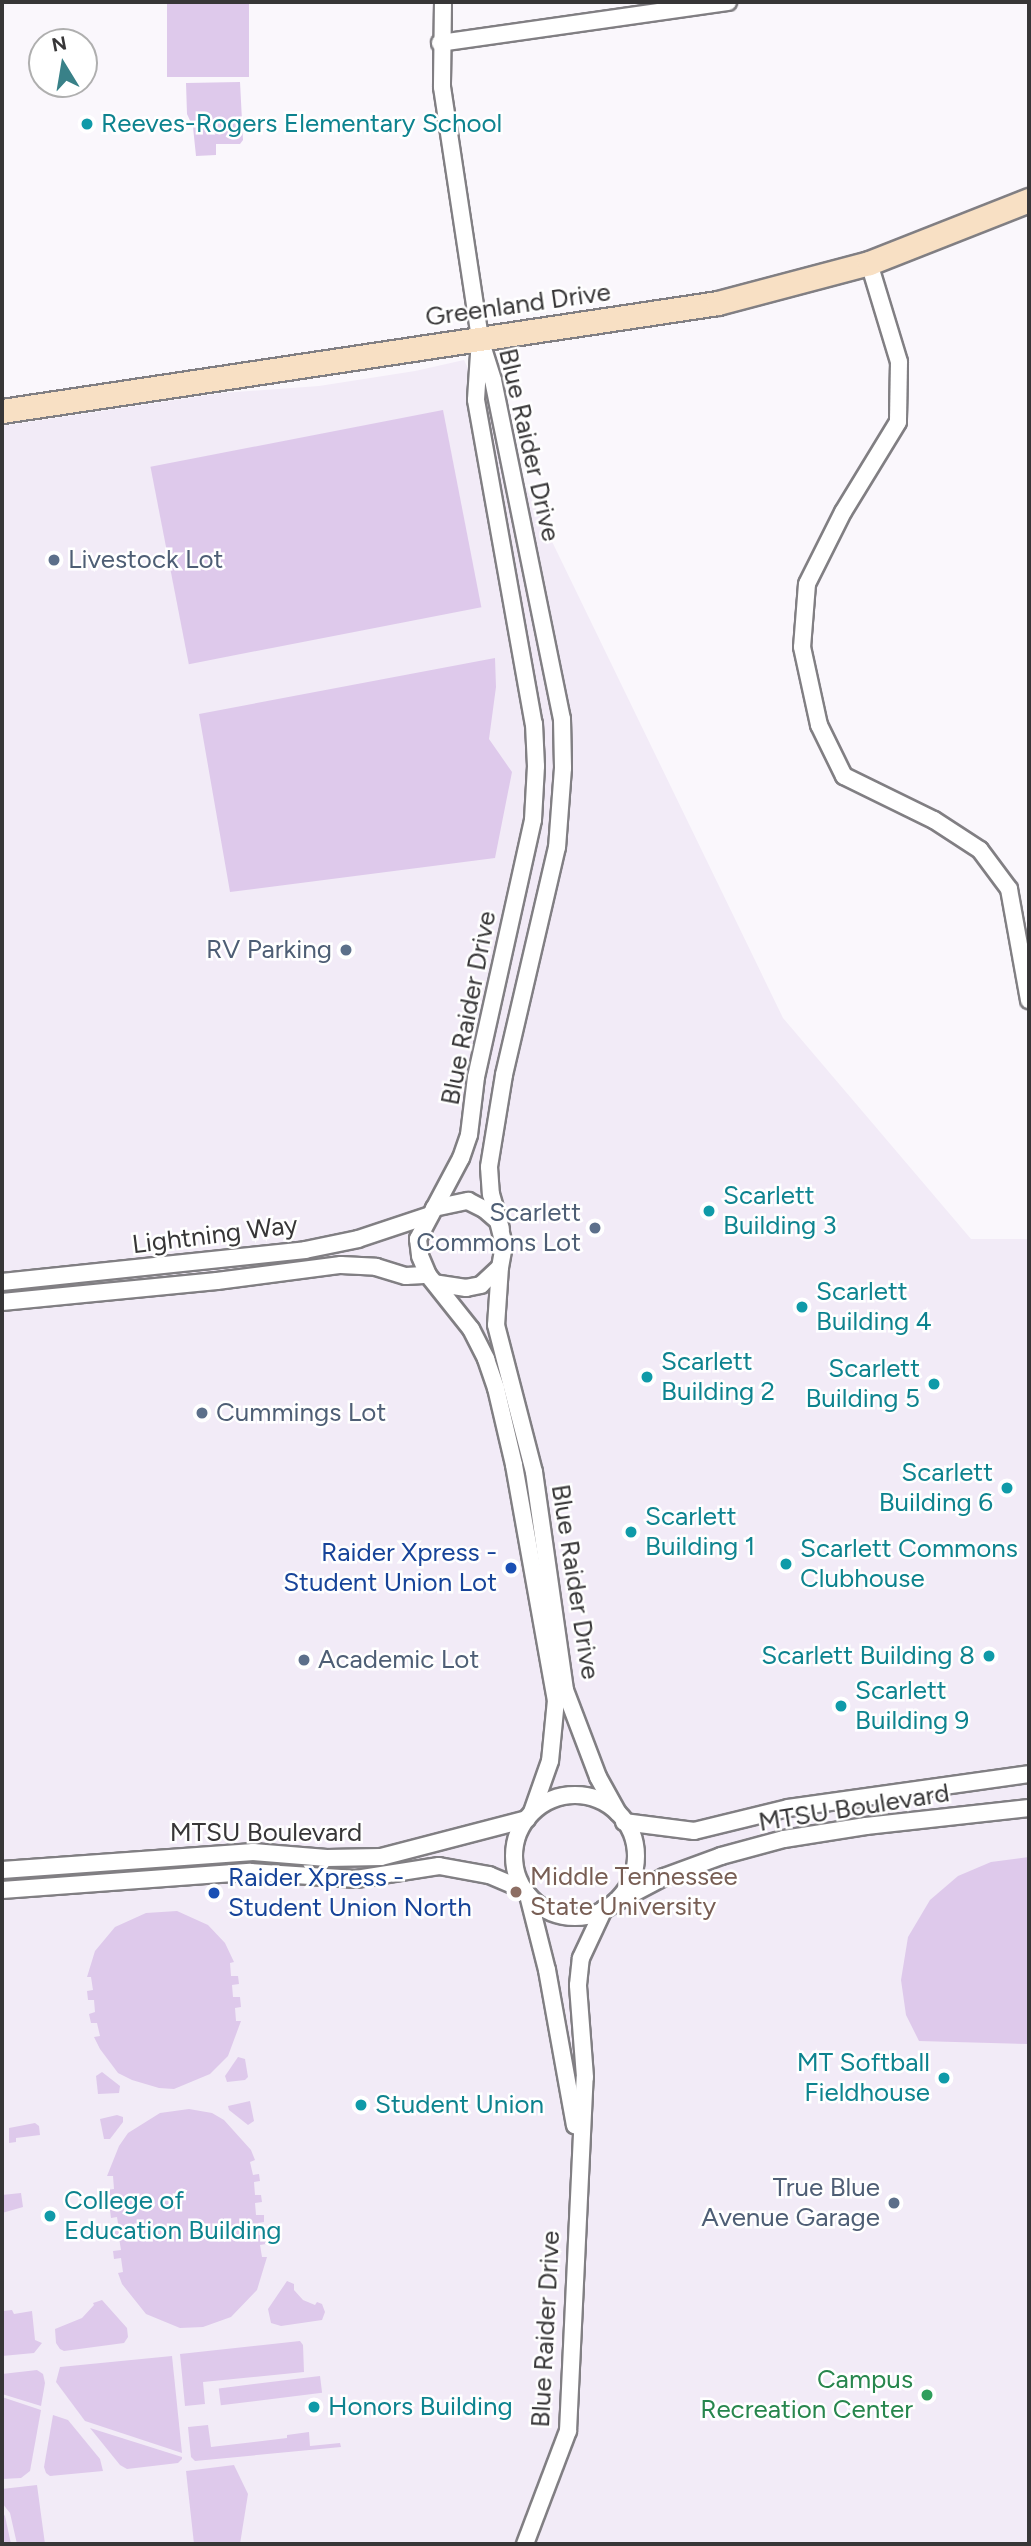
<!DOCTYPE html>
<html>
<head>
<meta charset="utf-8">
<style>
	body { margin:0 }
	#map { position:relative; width:1031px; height:2546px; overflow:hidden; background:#faf7fc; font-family:Figtree,sans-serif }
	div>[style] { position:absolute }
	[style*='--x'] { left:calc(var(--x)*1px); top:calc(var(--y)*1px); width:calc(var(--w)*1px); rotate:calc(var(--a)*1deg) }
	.built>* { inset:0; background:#f2ebf7 }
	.green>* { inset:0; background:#dec9eb; transform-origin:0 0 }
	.roads { filter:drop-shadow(2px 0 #817f83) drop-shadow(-2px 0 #817f83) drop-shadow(0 2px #817f83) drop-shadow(0 -2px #817f83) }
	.street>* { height:16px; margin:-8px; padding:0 8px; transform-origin:8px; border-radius:8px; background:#fff }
	.street>.ring { margin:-8px; padding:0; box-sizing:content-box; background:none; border:16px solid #fff; border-radius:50% }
	.secondary>* { height:23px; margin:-11.5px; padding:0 11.5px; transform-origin:11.5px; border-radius:11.5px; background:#f8e0c4 }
	.dots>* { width:19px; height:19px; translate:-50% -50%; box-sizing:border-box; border:4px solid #fff; border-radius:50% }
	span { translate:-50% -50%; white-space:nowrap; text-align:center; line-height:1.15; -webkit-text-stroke:5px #fff; paint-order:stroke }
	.culture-label { font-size:26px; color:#0d838f }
	.left { translate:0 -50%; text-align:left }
	.right { translate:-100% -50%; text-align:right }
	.street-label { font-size:26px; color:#373637 }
	.service-label { font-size:26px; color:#4e5e75 }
	.transit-label { font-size:26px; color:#164399 }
	.education-label { font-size:26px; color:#785e54 }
	.leisure-label { font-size:26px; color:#27864d }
	.frame { position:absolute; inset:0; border:4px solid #373637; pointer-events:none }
	.north { position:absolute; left:28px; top:28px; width:70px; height:70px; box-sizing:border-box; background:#fff; border:2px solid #afafaf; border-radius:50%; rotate:349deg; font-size:19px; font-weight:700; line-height:28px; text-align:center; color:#373637 }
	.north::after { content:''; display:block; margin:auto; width:24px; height:32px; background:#398188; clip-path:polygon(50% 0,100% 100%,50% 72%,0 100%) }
</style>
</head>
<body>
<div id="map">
	<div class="built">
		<i style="clip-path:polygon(464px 360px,783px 1018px,971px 1239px,1029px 1239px,1029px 2544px,2px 2544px,2px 426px,222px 393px,319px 386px,415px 371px)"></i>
	</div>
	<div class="green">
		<i style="left:167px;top:2px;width:82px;height:75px"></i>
		<i style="clip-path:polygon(240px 82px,243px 140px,240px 144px,216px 144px,216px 155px,196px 156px,193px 127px,187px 114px,186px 83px)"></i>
		<i style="left:443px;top:410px;width:201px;height:298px;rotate:79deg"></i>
		<i style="clip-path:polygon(495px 658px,496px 687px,489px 739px,512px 772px,495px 858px,230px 892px,199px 714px)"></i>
		<i style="clip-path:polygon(1029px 1857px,1029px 2044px,919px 2041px,906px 2015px,901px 1980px,908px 1937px,930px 1900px,958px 1876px,991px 1862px)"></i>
		<i style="clip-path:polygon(177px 1911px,208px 1925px,225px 1943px,234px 1962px,230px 1963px,231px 1976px,238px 1976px,239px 1984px,232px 1985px,233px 1997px,240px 1997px,241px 2007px,235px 2008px,236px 2021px,241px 2021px,228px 2056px,210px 2074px,174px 2089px,159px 2088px,132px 2080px,118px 2073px,100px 2049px,94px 2037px,100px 2036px,97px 2023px,91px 2023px,89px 2014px,95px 2012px,94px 2000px,88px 2000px,87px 1991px,93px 1990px,91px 1977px,87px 1977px,95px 1951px,115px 1927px,146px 1913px)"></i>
		<i style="clip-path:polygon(238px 2057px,245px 2059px,248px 2077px,245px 2080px,227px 2082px,225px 2076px)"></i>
		<i style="clip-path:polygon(102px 2072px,120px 2086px,119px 2093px,98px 2094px,96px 2076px)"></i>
		<i style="clip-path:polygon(250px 2101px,254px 2121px,248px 2125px,229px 2110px,228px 2106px)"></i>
		<i style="clip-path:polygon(189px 2109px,212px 2113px,224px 2120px,251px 2150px,255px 2160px,250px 2162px,253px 2175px,259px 2174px,260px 2181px,254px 2182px,255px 2195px,261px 2195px,262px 2202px,255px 2203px,256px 2215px,264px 2215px,264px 2222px,258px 2223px,259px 2235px,266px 2235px,266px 2244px,260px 2245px,262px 2257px,267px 2257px,257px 2290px,231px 2317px,203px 2327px,180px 2328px,146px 2314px,122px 2284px,118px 2273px,123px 2272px,121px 2258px,114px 2259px,113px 2251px,121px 2250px,119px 2238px,113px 2238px,112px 2231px,119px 2230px,117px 2217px,111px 2218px,110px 2210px,116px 2209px,115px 2197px,108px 2197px,107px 2190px,114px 2189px,113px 2176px,107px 2176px,119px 2146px,128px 2133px,160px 2113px)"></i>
		<i style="clip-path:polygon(117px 2115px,123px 2117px,123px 2122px,110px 2139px,104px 2139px,100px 2119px)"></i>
		<i style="clip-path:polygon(35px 2123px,39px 2126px,40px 2135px,16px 2138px,16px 2142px,9px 2143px,9px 2128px)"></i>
		<i style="clip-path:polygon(21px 2193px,23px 2207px,2px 2213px,2px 2195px)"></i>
		<i style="clip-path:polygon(287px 2281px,294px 2284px,294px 2290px,303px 2300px,315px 2305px,317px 2302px,322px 2304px,325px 2312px,322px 2320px,281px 2326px,271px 2323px,268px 2309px)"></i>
		<i style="clip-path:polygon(102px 2300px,127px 2328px,128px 2337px,124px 2343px,64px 2351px,60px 2349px,56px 2343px,55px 2329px,82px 2318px,94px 2305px,93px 2303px)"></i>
		<i style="clip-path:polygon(12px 2310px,14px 2314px,32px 2311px,35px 2340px,42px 2343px,34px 2353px,2px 2356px,2px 2311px)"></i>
		<i style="clip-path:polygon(300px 2341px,303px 2345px,304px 2372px,203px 2382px,205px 2404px,185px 2406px,180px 2354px)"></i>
		<i style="clip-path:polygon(172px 2356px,182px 2453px,85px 2421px,56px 2382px,60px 2367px)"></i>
		<i style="clip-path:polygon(37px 2370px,43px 2374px,45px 2383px,41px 2406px,2px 2394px,2px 2374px)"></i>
		<i style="left:320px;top:2376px;width:17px;height:102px;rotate:83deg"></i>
		<i style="clip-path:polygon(2px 2397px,41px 2410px,30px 2471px,21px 2478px,2px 2479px)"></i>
		<i style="clip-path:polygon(53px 2415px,68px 2420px,100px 2459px,103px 2471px,50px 2476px,46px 2473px,44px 2467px)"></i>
		<i style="clip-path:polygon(208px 2425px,211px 2447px,287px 2438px,287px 2435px,309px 2432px,310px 2446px,340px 2443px,341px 2447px,195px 2461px,191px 2457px,188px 2427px)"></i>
		<i style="clip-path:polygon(90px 2428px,182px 2457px,182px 2459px,178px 2463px,127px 2469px,120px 2465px)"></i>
		<i style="clip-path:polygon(234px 2465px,248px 2494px,240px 2544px,194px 2544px,186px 2471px)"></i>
		<i style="clip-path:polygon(37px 2485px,45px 2544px,17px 2544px,10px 2513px,2px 2503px,2px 2489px)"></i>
		<i style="clip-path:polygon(2px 2512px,5px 2516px,11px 2544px,2px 2544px)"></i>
	</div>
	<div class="roads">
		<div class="street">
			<i style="--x:443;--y:2;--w:85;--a:90.7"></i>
			<i style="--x:442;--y:87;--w:255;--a:81.4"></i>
			<i style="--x:480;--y:339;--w:43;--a:72.4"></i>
			<i style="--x:493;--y:380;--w:346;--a:78.5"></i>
			<i style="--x:562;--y:719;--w:49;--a:88.8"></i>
			<i style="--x:563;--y:768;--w:79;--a:94.3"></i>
			<i style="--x:557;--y:847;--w:234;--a:103.1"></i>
			<i style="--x:504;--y:1075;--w:93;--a:99.3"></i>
			<i style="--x:489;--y:1167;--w:27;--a:86"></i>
			<i style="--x:491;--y:1194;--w:36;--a:74"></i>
			<i style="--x:440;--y:43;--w:291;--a:-8.1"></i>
			<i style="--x:869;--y:263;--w:103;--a:73.1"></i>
			<i style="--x:899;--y:362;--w:60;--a:91"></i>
			<i style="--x:898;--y:422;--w:105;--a:121.4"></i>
			<i style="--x:843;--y:512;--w:80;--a:116.6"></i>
			<i style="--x:807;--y:584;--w:63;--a:94.5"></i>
			<i style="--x:802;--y:647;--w:80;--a:77.7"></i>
			<i style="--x:819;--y:725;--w:57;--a:63.9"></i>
			<i style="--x:844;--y:776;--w:100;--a:26.1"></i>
			<i style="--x:934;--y:820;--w:55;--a:33.1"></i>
			<i style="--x:980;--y:850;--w:49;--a:53.4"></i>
			<i style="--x:1009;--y:889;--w:113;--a:79.8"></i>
			<i style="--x:480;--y:339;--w:61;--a:93.8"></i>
			<i style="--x:476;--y:400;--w:329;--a:79.9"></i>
			<i style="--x:534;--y:724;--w:42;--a:87.3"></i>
			<i style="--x:536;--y:766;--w:54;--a:93.2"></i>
			<i style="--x:533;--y:820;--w:263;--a:102.5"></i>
			<i style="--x:476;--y:1077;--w:58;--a:96.9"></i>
			<i style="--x:469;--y:1135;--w:24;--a:109"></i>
			<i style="--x:461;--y:1158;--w:92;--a:118"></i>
			<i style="--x:418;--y:1239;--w:17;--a:83"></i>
			<i style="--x:420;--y:1256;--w:21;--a:67"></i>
			<i style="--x:428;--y:1275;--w:69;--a:51.5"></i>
			<i style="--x:471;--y:1329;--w:34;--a:63"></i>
			<i style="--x:486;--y:1359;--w:31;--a:71"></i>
			<i style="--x:496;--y:1388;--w:79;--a:76.8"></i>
			<i style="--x:514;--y:1465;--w:239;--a:79.9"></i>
			<i style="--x:556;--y:1700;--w:61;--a:95.6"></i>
			<i style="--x:550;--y:1761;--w:54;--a:109.4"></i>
			<i style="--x:434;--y:1208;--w:35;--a:-12"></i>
			<i style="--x:468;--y:1201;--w:18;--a:27"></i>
			<i style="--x:484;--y:1209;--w:18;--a:41"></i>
			<i style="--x:498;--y:1221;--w:25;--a:76"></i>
			<i style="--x:504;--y:1245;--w:22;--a:100"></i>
			<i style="--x:500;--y:1267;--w:26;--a:137"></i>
			<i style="--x:481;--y:1285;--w:15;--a:169"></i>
			<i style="--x:466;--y:1288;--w:30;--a:-171"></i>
			<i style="--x:500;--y:1267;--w:58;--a:93.9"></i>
			<i style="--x:496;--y:1325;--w:152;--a:75.5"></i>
			<i style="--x:534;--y:1472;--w:220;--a:81.9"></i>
			<i style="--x:565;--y:1690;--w:93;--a:69.2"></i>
			<i style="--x:598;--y:1777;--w:41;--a:60.9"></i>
			<i style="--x:2;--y:1282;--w:305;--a:-6"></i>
			<i style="--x:305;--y:1250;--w:54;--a:-11.7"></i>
			<i style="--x:358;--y:1239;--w:76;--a:-18.4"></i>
			<i style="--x:2;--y:1302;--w:216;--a:-5.6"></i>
			<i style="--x:217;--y:1281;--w:125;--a:-7.4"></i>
			<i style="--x:341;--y:1265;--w:35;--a:3"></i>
			<i style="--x:376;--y:1267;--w:31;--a:17"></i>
			<i style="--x:406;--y:1276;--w:22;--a:-3"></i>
			<i class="ring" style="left:514px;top:1795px;width:106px;height:106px"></i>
			<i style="--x:624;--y:1822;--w:71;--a:7.3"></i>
			<i style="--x:694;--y:1831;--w:97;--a:-13.7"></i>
			<i style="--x:788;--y:1808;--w:243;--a:-8"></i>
			<i style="--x:2;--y:1870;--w:252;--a:-4.1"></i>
			<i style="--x:253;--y:1852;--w:74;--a:4.6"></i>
			<i style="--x:327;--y:1858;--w:54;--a:-1.1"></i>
			<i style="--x:381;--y:1857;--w:151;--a:-14.6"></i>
			<i style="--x:2;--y:1890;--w:249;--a:-4.2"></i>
			<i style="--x:250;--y:1872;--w:106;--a:3.8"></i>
			<i style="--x:356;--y:1879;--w:84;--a:-8.9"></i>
			<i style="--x:439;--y:1866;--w:51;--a:10.2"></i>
			<i style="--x:489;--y:1875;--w:39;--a:23"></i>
			<i style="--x:528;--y:1895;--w:77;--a:75.8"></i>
			<i style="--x:547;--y:1970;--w:158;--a:79.8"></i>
			<i style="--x:613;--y:1904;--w:58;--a:-27.9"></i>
			<i style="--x:664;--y:1877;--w:61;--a:-20.2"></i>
			<i style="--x:721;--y:1856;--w:65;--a:-15.1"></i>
			<i style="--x:784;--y:1839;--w:83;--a:-9"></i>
			<i style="--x:866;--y:1826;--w:164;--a:-6.3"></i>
			<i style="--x:525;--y:2544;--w:121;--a:-69.2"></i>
			<i style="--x:568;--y:2431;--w:354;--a:-87.3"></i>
			<i style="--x:585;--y:2077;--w:92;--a:-94.4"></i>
			<i style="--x:578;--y:1985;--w:27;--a:-84"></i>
			<i style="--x:581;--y:1958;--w:54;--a:-64.9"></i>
		</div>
		<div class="secondary">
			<i style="--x:2;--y:411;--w:724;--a:-8.58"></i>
			<i style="--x:718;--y:303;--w:156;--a:-14.8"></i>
			<i style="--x:869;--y:263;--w:172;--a:-21.5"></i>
		</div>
	</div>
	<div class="dots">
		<i style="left:87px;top:124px;background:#0f9aa8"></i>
		<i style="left:54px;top:560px;background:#5c6f8a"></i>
		<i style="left:346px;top:950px;background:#5c6f8a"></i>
		<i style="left:709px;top:1211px;background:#0f9aa8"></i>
		<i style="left:595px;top:1228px;background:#5c6f8a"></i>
		<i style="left:802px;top:1307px;background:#0f9aa8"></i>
		<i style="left:647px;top:1377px;background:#0f9aa8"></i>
		<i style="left:934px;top:1384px;background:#0f9aa8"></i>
		<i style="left:202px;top:1413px;background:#5c6f8a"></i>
		<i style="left:1007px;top:1488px;background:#0f9aa8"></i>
		<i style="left:631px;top:1532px;background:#0f9aa8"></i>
		<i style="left:786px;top:1564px;background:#0f9aa8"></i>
		<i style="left:511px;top:1568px;background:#1a4fb4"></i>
		<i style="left:989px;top:1656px;background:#0f9aa8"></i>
		<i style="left:304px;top:1660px;background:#5c6f8a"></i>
		<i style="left:841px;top:1706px;background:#0f9aa8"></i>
		<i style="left:516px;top:1892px;background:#8d6e63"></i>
		<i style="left:214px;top:1893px;background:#1a4fb4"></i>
		<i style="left:944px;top:2078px;background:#0f9aa8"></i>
		<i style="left:361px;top:2105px;background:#0f9aa8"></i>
		<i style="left:894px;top:2203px;background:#5c6f8a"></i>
		<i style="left:50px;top:2216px;background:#0f9aa8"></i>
		<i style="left:927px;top:2395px;background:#2e9e5b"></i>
		<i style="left:314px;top:2407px;background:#0f9aa8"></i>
	</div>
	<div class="culture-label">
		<span class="left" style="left:101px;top:124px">Reeves-Rogers Elementary School</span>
		<span class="left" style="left:723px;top:1211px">Scarlett<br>Building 3</span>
		<span class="left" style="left:816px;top:1307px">Scarlett<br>Building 4</span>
		<span class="left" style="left:661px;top:1377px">Scarlett<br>Building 2</span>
		<span class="right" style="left:920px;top:1384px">Scarlett<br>Building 5</span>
		<span class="right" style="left:993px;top:1488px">Scarlett<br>Building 6</span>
		<span class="left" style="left:645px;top:1532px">Scarlett<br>Building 1</span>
		<span class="left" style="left:800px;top:1564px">Scarlett Commons<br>Clubhouse</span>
		<span class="right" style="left:975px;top:1656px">Scarlett Building 8</span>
		<span class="left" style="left:855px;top:1706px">Scarlett<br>Building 9</span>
		<span class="right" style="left:930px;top:2078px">MT Softball<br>Fieldhouse</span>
		<span class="left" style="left:375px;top:2105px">Student Union</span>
		<span class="left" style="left:64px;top:2216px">College of<br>Education Building</span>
		<span class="left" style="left:328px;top:2407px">Honors Building</span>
	</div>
	<div class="street-label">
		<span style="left:518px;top:305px;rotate:-8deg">Greenland Drive</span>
		<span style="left:529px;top:445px;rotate:77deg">Blue Raider Drive</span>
		<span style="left:469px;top:1008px;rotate:-79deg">Blue Raider Drive</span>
		<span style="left:215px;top:1235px;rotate:-7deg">Lightning Way</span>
		<span style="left:575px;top:1582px;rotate:81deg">Blue Raider Drive</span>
		<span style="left:854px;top:1808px;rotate:-9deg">MTSU Boulevard</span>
		<span style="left:266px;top:1833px">MTSU Boulevard</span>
		<span style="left:546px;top:2329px;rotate:-87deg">Blue Raider Drive</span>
	</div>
	<div class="service-label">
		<span class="left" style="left:68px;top:560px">Livestock Lot</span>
		<span class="right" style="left:332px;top:950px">RV Parking</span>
		<span class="right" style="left:581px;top:1228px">Scarlett<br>Commons Lot</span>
		<span class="left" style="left:216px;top:1413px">Cummings Lot</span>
		<span class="left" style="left:318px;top:1660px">Academic Lot</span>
		<span class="right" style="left:880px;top:2203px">True Blue<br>Avenue Garage</span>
	</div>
	<div class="transit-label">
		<span class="right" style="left:497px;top:1568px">Raider Xpress -<br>Student Union Lot</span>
		<span class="left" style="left:228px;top:1893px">Raider Xpress -<br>Student Union North</span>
	</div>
	<div class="education-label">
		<span class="left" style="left:530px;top:1892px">Middle Tennessee<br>State University</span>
	</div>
	<div class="leisure-label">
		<span class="right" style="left:913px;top:2395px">Campus<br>Recreation Center</span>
	</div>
	<div class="frame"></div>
	<div class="north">N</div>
</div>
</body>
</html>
